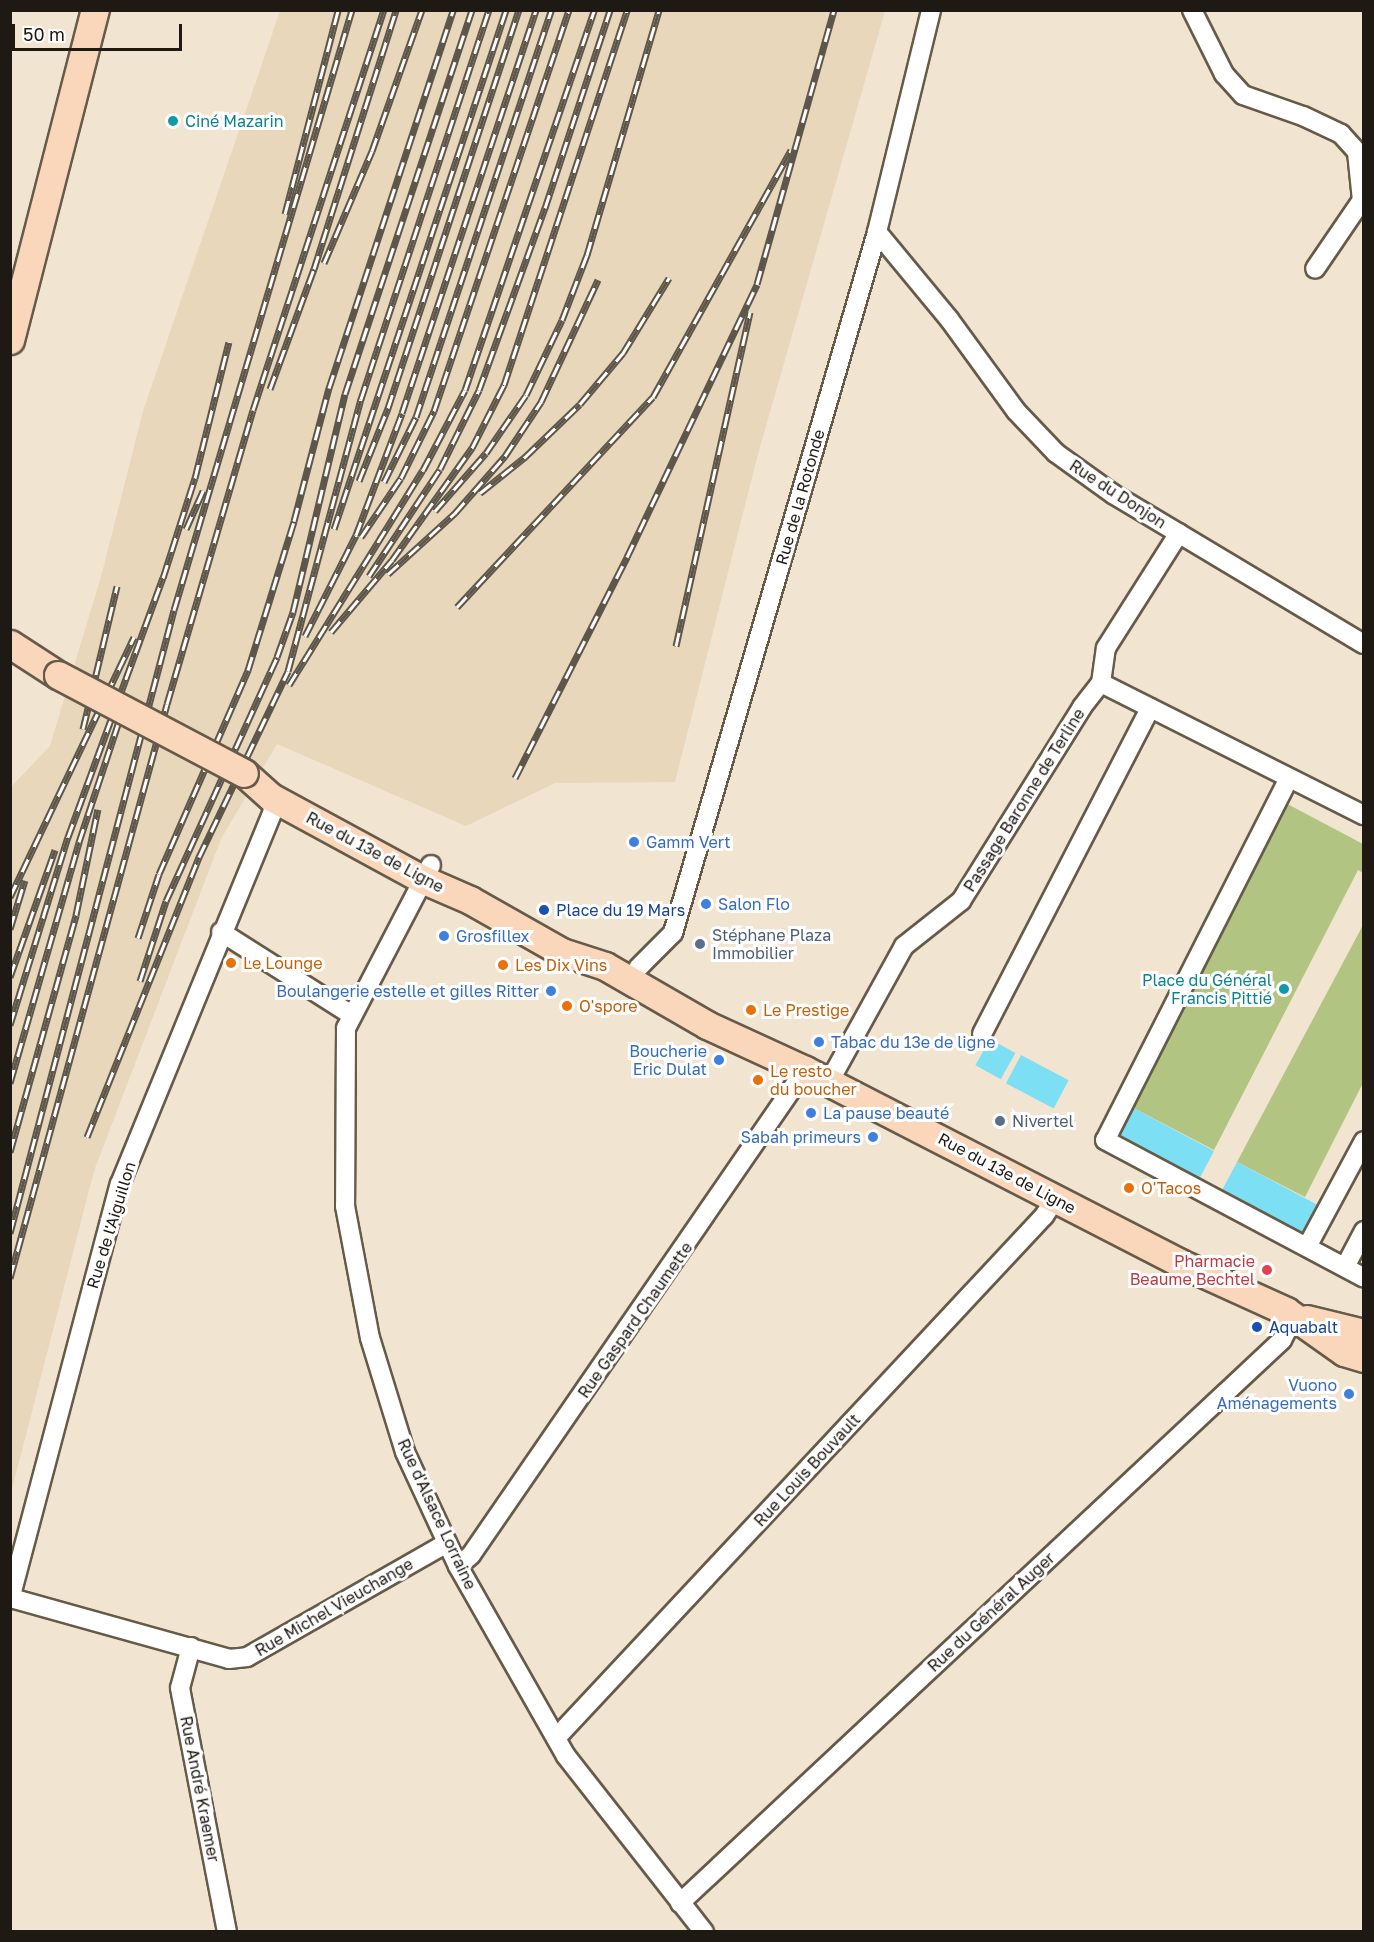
<!DOCTYPE html>
<html>
<head>
<meta charset="utf-8">
<style>
	body { margin:0 }
	#map { position:relative; width:1374px; height:1942px; overflow:hidden; background:#f1e4d0; font-family:"Golos Text",sans-serif }
	div>[style] { position:absolute }
	[style*='--x'] { left:calc(var(--x)*1px); top:calc(var(--y)*1px); width:calc(var(--w)*1px); rotate:calc(var(--a)*1deg) }
	.built>* { inset:0; background:#e9d7bc }
	.green>* { inset:0; background:#b1c481 }
	.water>* { inset:0; background:#7ddff3; transform-origin:0 0 }
	.roads { filter:drop-shadow(2px 0 #665a49) drop-shadow(-2px 0 #665a49) drop-shadow(0 2px #665a49) drop-shadow(0 -2px #665a49) }
	.minor>* { height:18px; margin:-9px; padding:0 9px; transform-origin:9px; border-radius:9px; background:#fff }
	.secondary>* { height:27px; margin:-13.5px; padding:0 13.5px; transform-origin:13.5px; border-radius:13.5px; background:#fad6bb }
	.rail>* { height:7px; margin-top:-3.5px; transform-origin:0; background:repeating-linear-gradient(90deg,#fff 0 14px,#5d564b 0 28px); box-sizing:border-box; border-block:2px solid #5d564b }
	.bridges { filter:drop-shadow(2px 0 #665a49) drop-shadow(-2px 0 #665a49) drop-shadow(0 2px #665a49) drop-shadow(0 -2px #665a49) }
	.secondary-bridge>* { height:27px; margin:-13.5px; padding:0 13.5px; transform-origin:13.5px; border-radius:13.5px; background:#fad6bb }
	.dots>* { width:16px; height:16px; translate:-50% -50%; box-sizing:border-box; border:3px solid #fff; border-radius:50% }
	span { translate:-50% -50%; white-space:nowrap; text-align:center; line-height:1.15; -webkit-text-stroke:6px #fff; paint-order:stroke }
	.culture-label { font-size:16px; color:#0d838f }
	.left { translate:0 -50%; text-align:left }
	.right { translate:-100% -50%; text-align:right }
	.street-label { font-size:16px; color:#1e1912 }
	.shop-label { font-size:16px; color:#366cbe }
	.transit-label { font-size:16px; color:#164399 }
	.service-label { font-size:16px; color:#4e5e75 }
	.food-label { font-size:16px; color:#c56008 }
	.health-label { font-size:16px; color:#be3a42 }
	.frame { position:absolute; inset:0; border:12px solid #1e1912; pointer-events:none }
	.scale { position:absolute; left:12px; top:24px; width:170px; height:27px; box-sizing:border-box; border:3px solid #1e1912; border-top:0; padding-left:8px; font-size:18px; line-height:21px; white-space:nowrap; color:#1e1912; -webkit-text-stroke:4px #fff; paint-order:stroke }
</style>
</head>
<body>
<div id="map">
	<div class="built">
		<i style="clip-path:polygon(280px 11px,885px 11px,758px 454px,675px 782px,555px 783px,466px 826px,277px 744px,221px 839px,94px 1171px,11px 1493px,11px 787px,50px 746px,102px 573px,143px 411px)"></i>
	</div>
	<div class="green">
		<i style="clip-path:polygon(1278px 799px,1363px 844px,1363px 873px,1358px 870px,1214px 1150px,1124px 1103px)"></i>
		<i style="clip-path:polygon(1363px 925px,1363px 1083px,1305px 1197px,1237px 1162px)"></i>
	</div>
	<div class="water">
		<i style="left:990px;top:1039px;width:29px;height:30px;rotate:29deg"></i>
		<i style="left:1021px;top:1055px;width:54px;height:32px;rotate:28deg"></i>
		<i style="left:1124px;top:1103px;width:102px;height:34px;rotate:28deg"></i>
		<i style="left:1237px;top:1162px;width:102px;height:35px;rotate:28deg"></i>
	</div>
	<div class="roads">
		<div class="minor">
			<i style="--x:1192;--y:10;--w:72;--a:63.4"></i>
			<i style="--x:1224;--y:74;--w:28;--a:48"></i>
			<i style="--x:1243;--y:95;--w:64;--a:19.3"></i>
			<i style="--x:1303;--y:116;--w:42;--a:25.3"></i>
			<i style="--x:1341;--y:134;--w:24;--a:48"></i>
			<i style="--x:1357;--y:152;--w:48;--a:84.1"></i>
			<i style="--x:1362;--y:200;--w:83;--a:124.3"></i>
			<i style="--x:877;--y:232;--w:113;--a:50.4"></i>
			<i style="--x:949;--y:319;--w:114;--a:53.9"></i>
			<i style="--x:1016;--y:411;--w:58;--a:46.4"></i>
			<i style="--x:1056;--y:453;--w:70;--a:35.7"></i>
			<i style="--x:1113;--y:494;--w:292;--a:30.9"></i>
			<i style="--x:1101;--y:683;--w:294;--a:26.7"></i>
			<i style="--x:1289;--y:778;--w:406;--a:116.9"></i>
			<i style="--x:1105;--y:1140;--w:293;--a:28"></i>
			<i style="--x:431;--y:865;--w:184;--a:117.5"></i>
			<i style="--x:346;--y:1028;--w:178;--a:90.3"></i>
			<i style="--x:345;--y:1206;--w:134;--a:79.3"></i>
			<i style="--x:370;--y:1338;--w:119;--a:72.9"></i>
			<i style="--x:405;--y:1452;--w:126;--a:65.1"></i>
			<i style="--x:458;--y:1566;--w:219;--a:60.4"></i>
			<i style="--x:566;--y:1756;--w:224;--a:51.9"></i>
			<i style="--x:221;--y:932;--w:155;--a:32.4"></i>
			<i style="--x:638;--y:968;--w:49;--a:-45"></i>
			<i style="--x:673;--y:933;--w:730;--a:-73.77"></i>
			<i style="--x:877;--y:232;--w:228;--a:-76.3"></i>
			<i style="--x:982;--y:1034;--w:367;--a:-62.7"></i>
			<i style="--x:829;--y:1082;--w:155;--a:-61.1"></i>
			<i style="--x:904;--y:946;--w:73;--a:-38.3"></i>
			<i style="--x:961;--y:901;--w:229;--a:-58"></i>
			<i style="--x:1082;--y:707;--w:31;--a:-52"></i>
			<i style="--x:1101;--y:683;--w:35;--a:-82"></i>
			<i style="--x:1106;--y:648;--w:136;--a:-57.6"></i>
			<i style="--x:1308;--y:1245;--w:118;--a:-61.7"></i>
			<i style="--x:1345;--y:1267;--w:41;--a:-62.2"></i>
			<i style="--x:458;--y:1566;--w:17;--a:-40"></i>
			<i style="--x:471;--y:1555;--w:589;--a:-55.45"></i>
			<i style="--x:11;--y:1598;--w:226;--a:15.6"></i>
			<i style="--x:229;--y:1659;--w:18;--a:-6"></i>
			<i style="--x:247;--y:1657;--w:230;--a:-29.7"></i>
			<i style="--x:10;--y:1599;--w:429;--a:-75.2"></i>
			<i style="--x:120;--y:1184;--w:403;--a:-67.7"></i>
			<i style="--x:273;--y:811;--w:14;--a:-98"></i>
			<i style="--x:191;--y:1647;--w:42;--a:105"></i>
			<i style="--x:180;--y:1688;--w:248;--a:79.1"></i>
			<i style="--x:556;--y:1738;--w:715;--a:-46.93"></i>
			<i style="--x:1044;--y:1216;--w:20;--a:-57"></i>
			<i style="--x:680;--y:1903;--w:824;--a:-43.08"></i>
			<i style="--x:1282;--y:1340;--w:27;--a:-63"></i>
		</div>
		<div class="secondary">
			<i style="--x:10;--y:340;--w:341;--a:-75.6"></i>
			<i style="--x:10;--y:644;--w:57;--a:32.9"></i>
			<i style="--x:244;--y:773;--w:36;--a:42"></i>
			<i style="--x:271;--y:797;--w:174;--a:28.5"></i>
			<i style="--x:424;--y:880;--w:50;--a:23.5"></i>
			<i style="--x:470;--y:900;--w:106;--a:29.5"></i>
			<i style="--x:562;--y:952;--w:45;--a:18"></i>
			<i style="--x:605;--y:966;--w:118;--a:30"></i>
			<i style="--x:707;--y:1025;--w:108;--a:24.7"></i>
			<i style="--x:805;--y:1070;--w:420;--a:27.2"></i>
			<i style="--x:1178;--y:1262;--w:119;--a:24.4"></i>
			<i style="--x:1286;--y:1311;--w:71;--a:35.3"></i>
			<i style="--x:1344;--y:1352;--w:21;--a:17"></i>
			<i style="--x:1307;--y:1319;--w:59;--a:13.8"></i>
		</div>
	</div>
	<div class="rail">
		<i style="--x:285;--y:214;--w:211;--a:-75.4"></i>
		<i style="--x:324;--y:263;--w:122;--a:-66.8"></i>
		<i style="--x:372;--y:151;--w:150;--a:-70.5"></i>
		<i style="--x:270;--y:389;--w:128;--a:-69.9"></i>
		<i style="--x:314;--y:269;--w:272;--a:-72.4"></i>
		<i style="--x:359;--y:481;--w:79;--a:-68.3"></i>
		<i style="--x:388;--y:408;--w:419;--a:-71.8"></i>
		<i style="--x:384;--y:482;--w:72;--a:-63.8"></i>
		<i style="--x:416;--y:417;--w:429;--a:-71.6"></i>
		<i style="--x:480;--y:493;--w:58;--a:-38.7"></i>
		<i style="--x:525;--y:457;--w:76;--a:-43.9"></i>
		<i style="--x:580;--y:404;--w:67;--a:-49.9"></i>
		<i style="--x:623;--y:353;--w:88;--a:-58.5"></i>
		<i style="--x:435;--y:511;--w:77;--a:-48.7"></i>
		<i style="--x:486;--y:453;--w:70;--a:-55.4"></i>
		<i style="--x:526;--y:395;--w:83;--a:-64.4"></i>
		<i style="--x:562;--y:320;--w:70;--a:-69"></i>
		<i style="--x:587;--y:255;--w:255;--a:-73.6"></i>
		<i style="--x:186;--y:529;--w:42;--a:-65.9"></i>
		<i style="--x:334;--y:529;--w:547;--a:-71.66"></i>
		<i style="--x:361;--y:537;--w:71;--a:-55.9"></i>
		<i style="--x:401;--y:478;--w:75;--a:-63.8"></i>
		<i style="--x:434;--y:411;--w:423;--a:-71.4"></i>
		<i style="--x:388;--y:574;--w:91;--a:-42.3"></i>
		<i style="--x:455;--y:513;--w:76;--a:-48.7"></i>
		<i style="--x:505;--y:456;--w:65;--a:-56.3"></i>
		<i style="--x:541;--y:402;--w:135;--a:-65"></i>
		<i style="--x:369;--y:576;--w:128;--a:-56.4"></i>
		<i style="--x:440;--y:469;--w:88;--a:-63.7"></i>
		<i style="--x:479;--y:390;--w:194;--a:-70.1"></i>
		<i style="--x:545;--y:208;--w:208;--a:-71.8"></i>
		<i style="--x:457;--y:607;--w:287;--a:-47"></i>
		<i style="--x:653;--y:397;--w:283;--a:-60.8"></i>
		<i style="--x:331;--y:632;--w:94;--a:-49.7"></i>
		<i style="--x:392;--y:560;--w:138;--a:-54.5"></i>
		<i style="--x:472;--y:448;--w:71;--a:-63.1"></i>
		<i style="--x:504;--y:385;--w:395;--a:-71.8"></i>
		<i style="--x:305;--y:636;--w:113;--a:-63.2"></i>
		<i style="--x:356;--y:535;--w:130;--a:-69.3"></i>
		<i style="--x:402;--y:413;--w:425;--a:-71.6"></i>
		<i style="--x:676;--y:646;--w:342;--a:-77.5"></i>
		<i style="--x:289;--y:685;--w:253;--a:-58.1"></i>
		<i style="--x:423;--y:470;--w:90;--a:-62.3"></i>
		<i style="--x:465;--y:390;--w:401;--a:-71.2"></i>
		<i style="--x:83;--y:729;--w:147;--a:-76.6"></i>
		<i style="--x:515;--y:778;--w:248;--a:-63.1"></i>
		<i style="--x:627;--y:557;--w:302;--a:-64.5"></i>
		<i style="--x:757;--y:284;--w:285;--a:-74.3"></i>
		<i style="--x:10;--y:897;--w:288;--a:-64.5"></i>
		<i style="--x:10;--y:929;--w:51;--a:-73"></i>
		<i style="--x:138;--y:938;--w:67;--a:-71.8"></i>
		<i style="--x:159;--y:874;--w:223;--a:-66.4"></i>
		<i style="--x:248;--y:670;--w:156;--a:-72.8"></i>
		<i style="--x:294;--y:521;--w:138;--a:-75.3"></i>
		<i style="--x:329;--y:388;--w:398;--a:-71.8"></i>
		<i style="--x:10;--y:977;--w:135;--a:-70.5"></i>
		<i style="--x:140;--y:981;--w:84;--a:-72"></i>
		<i style="--x:166;--y:901;--w:268;--a:-65.5"></i>
		<i style="--x:277;--y:657;--w:48;--a:-70.4"></i>
		<i style="--x:293;--y:612;--w:224;--a:-76.6"></i>
		<i style="--x:345;--y:394;--w:404;--a:-71.7"></i>
		<i style="--x:10;--y:1025;--w:197;--a:-72.9"></i>
		<i style="--x:68;--y:837;--w:276;--a:-69.9"></i>
		<i style="--x:163;--y:578;--w:105;--a:-72.3"></i>
		<i style="--x:195;--y:478;--w:140;--a:-76"></i>
		<i style="--x:10;--y:1083;--w:251;--a:-74"></i>
		<i style="--x:79;--y:842;--w:134;--a:-71.7"></i>
		<i style="--x:87;--y:1137;--w:302;--a:-68.2"></i>
		<i style="--x:199;--y:857;--w:206;--a:-64.4"></i>
		<i style="--x:288;--y:671;--w:282;--a:-75"></i>
		<i style="--x:361;--y:399;--w:410;--a:-71.8"></i>
		<i style="--x:10;--y:1152;--w:246;--a:-74.4"></i>
		<i style="--x:76;--y:915;--w:108;--a:-78.3"></i>
		<i style="--x:10;--y:1233;--w:644;--a:-75.25"></i>
		<i style="--x:174;--y:610;--w:626;--a:-73.48"></i>
		<i style="--x:10;--y:1278;--w:595;--a:-74.7"></i>
		<i style="--x:167;--y:704;--w:306;--a:-73.7"></i>
		<i style="--x:253;--y:410;--w:421;--a:-71.9"></i>
	</div>
	<div class="bridges">
		<div class="secondary-bridge">
			<i style="--x:58;--y:675;--w:210;--a:27.8"></i>
		</div>
	</div>
	<div class="dots">
		<i style="left:173px;top:121px;background:#0f9aa8"></i>
		<i style="left:634px;top:842px;background:#3f7fe0"></i>
		<i style="left:706px;top:904px;background:#3f7fe0"></i>
		<i style="left:544px;top:910px;background:#1a4fb4"></i>
		<i style="left:444px;top:936px;background:#3f7fe0"></i>
		<i style="left:700px;top:944px;background:#5c6f8a"></i>
		<i style="left:231px;top:963px;background:#e8710a"></i>
		<i style="left:503px;top:965px;background:#e8710a"></i>
		<i style="left:1284px;top:989px;background:#0f9aa8"></i>
		<i style="left:551px;top:991px;background:#3f7fe0"></i>
		<i style="left:567px;top:1006px;background:#e8710a"></i>
		<i style="left:751px;top:1010px;background:#e8710a"></i>
		<i style="left:819px;top:1042px;background:#3f7fe0"></i>
		<i style="left:719px;top:1060px;background:#3f7fe0"></i>
		<i style="left:758px;top:1080px;background:#e8710a"></i>
		<i style="left:811px;top:1113px;background:#3f7fe0"></i>
		<i style="left:1000px;top:1121px;background:#5c6f8a"></i>
		<i style="left:873px;top:1137px;background:#3f7fe0"></i>
		<i style="left:1129px;top:1188px;background:#e8710a"></i>
		<i style="left:1267px;top:1270px;background:#e0444e"></i>
		<i style="left:1257px;top:1327px;background:#1a4fb4"></i>
		<i style="left:1349px;top:1394px;background:#3f7fe0"></i>
	</div>
	<div class="culture-label">
		<span class="left" style="left:185px;top:121px">Ciné Mazarin</span>
		<span class="right" style="left:1272px;top:989px">Place du Général<br>Francis Pittié</span>
	</div>
	<div class="street-label">
		<span style="left:1118px;top:494px;rotate:33deg">Rue du Donjon</span>
		<span style="left:800px;top:497px;rotate:-74deg">Rue de la Rotonde</span>
		<span style="left:1024px;top:800px;rotate:-58deg">Passage Baronne de Terline</span>
		<span style="left:375px;top:852px;rotate:28deg">Rue du 13e de Ligne</span>
		<span style="left:1007px;top:1173px;rotate:28deg">Rue du 13e de Ligne</span>
		<span style="left:111px;top:1225px;rotate:-73deg">Rue de l'Aiguillon</span>
		<span style="left:635px;top:1320px;rotate:-55deg">Rue Gaspard Chaumette</span>
		<span style="left:807px;top:1470px;rotate:-47deg">Rue Louis Bouvault</span>
		<span style="left:437px;top:1514px;rotate:65deg">Rue d'Alsace Lorraine</span>
		<span style="left:334px;top:1607px;rotate:-30deg">Rue Michel Vieuchange</span>
		<span style="left:991px;top:1612px;rotate:-43deg">Rue du Général Auger</span>
		<span style="left:200px;top:1789px;rotate:79deg">Rue André Kraemer</span>
	</div>
	<div class="shop-label">
		<span class="left" style="left:646px;top:842px">Gamm Vert</span>
		<span class="left" style="left:718px;top:904px">Salon Flo</span>
		<span class="left" style="left:456px;top:936px">Grosfillex</span>
		<span class="right" style="left:539px;top:991px">Boulangerie estelle et gilles Ritter</span>
		<span class="left" style="left:831px;top:1042px">Tabac du 13e de ligne</span>
		<span class="right" style="left:707px;top:1060px">Boucherie<br>Eric Dulat</span>
		<span class="left" style="left:823px;top:1113px">La pause beauté</span>
		<span class="right" style="left:861px;top:1137px">Sabah primeurs</span>
		<span class="right" style="left:1337px;top:1394px">Vuono<br>Aménagements</span>
	</div>
	<div class="transit-label">
		<span class="left" style="left:556px;top:910px">Place du 19 Mars</span>
		<span class="left" style="left:1269px;top:1327px">Aquabalt</span>
	</div>
	<div class="service-label">
		<span class="left" style="left:712px;top:944px">Stéphane Plaza<br>Immobilier</span>
		<span class="left" style="left:1012px;top:1121px">Nivertel</span>
	</div>
	<div class="food-label">
		<span class="left" style="left:243px;top:963px">Le Lounge</span>
		<span class="left" style="left:515px;top:965px">Les Dix Vins</span>
		<span class="left" style="left:579px;top:1006px">O'spore</span>
		<span class="left" style="left:763px;top:1010px">Le Prestige</span>
		<span class="left" style="left:770px;top:1080px">Le resto<br>du boucher</span>
		<span class="left" style="left:1141px;top:1188px">O'Tacos</span>
	</div>
	<div class="health-label">
		<span class="right" style="left:1255px;top:1270px">Pharmacie<br>Beaume Bechtel</span>
	</div>
	<div class="frame"></div>
	<div class="scale">50 m</div>
</div>
</body>
</html>
